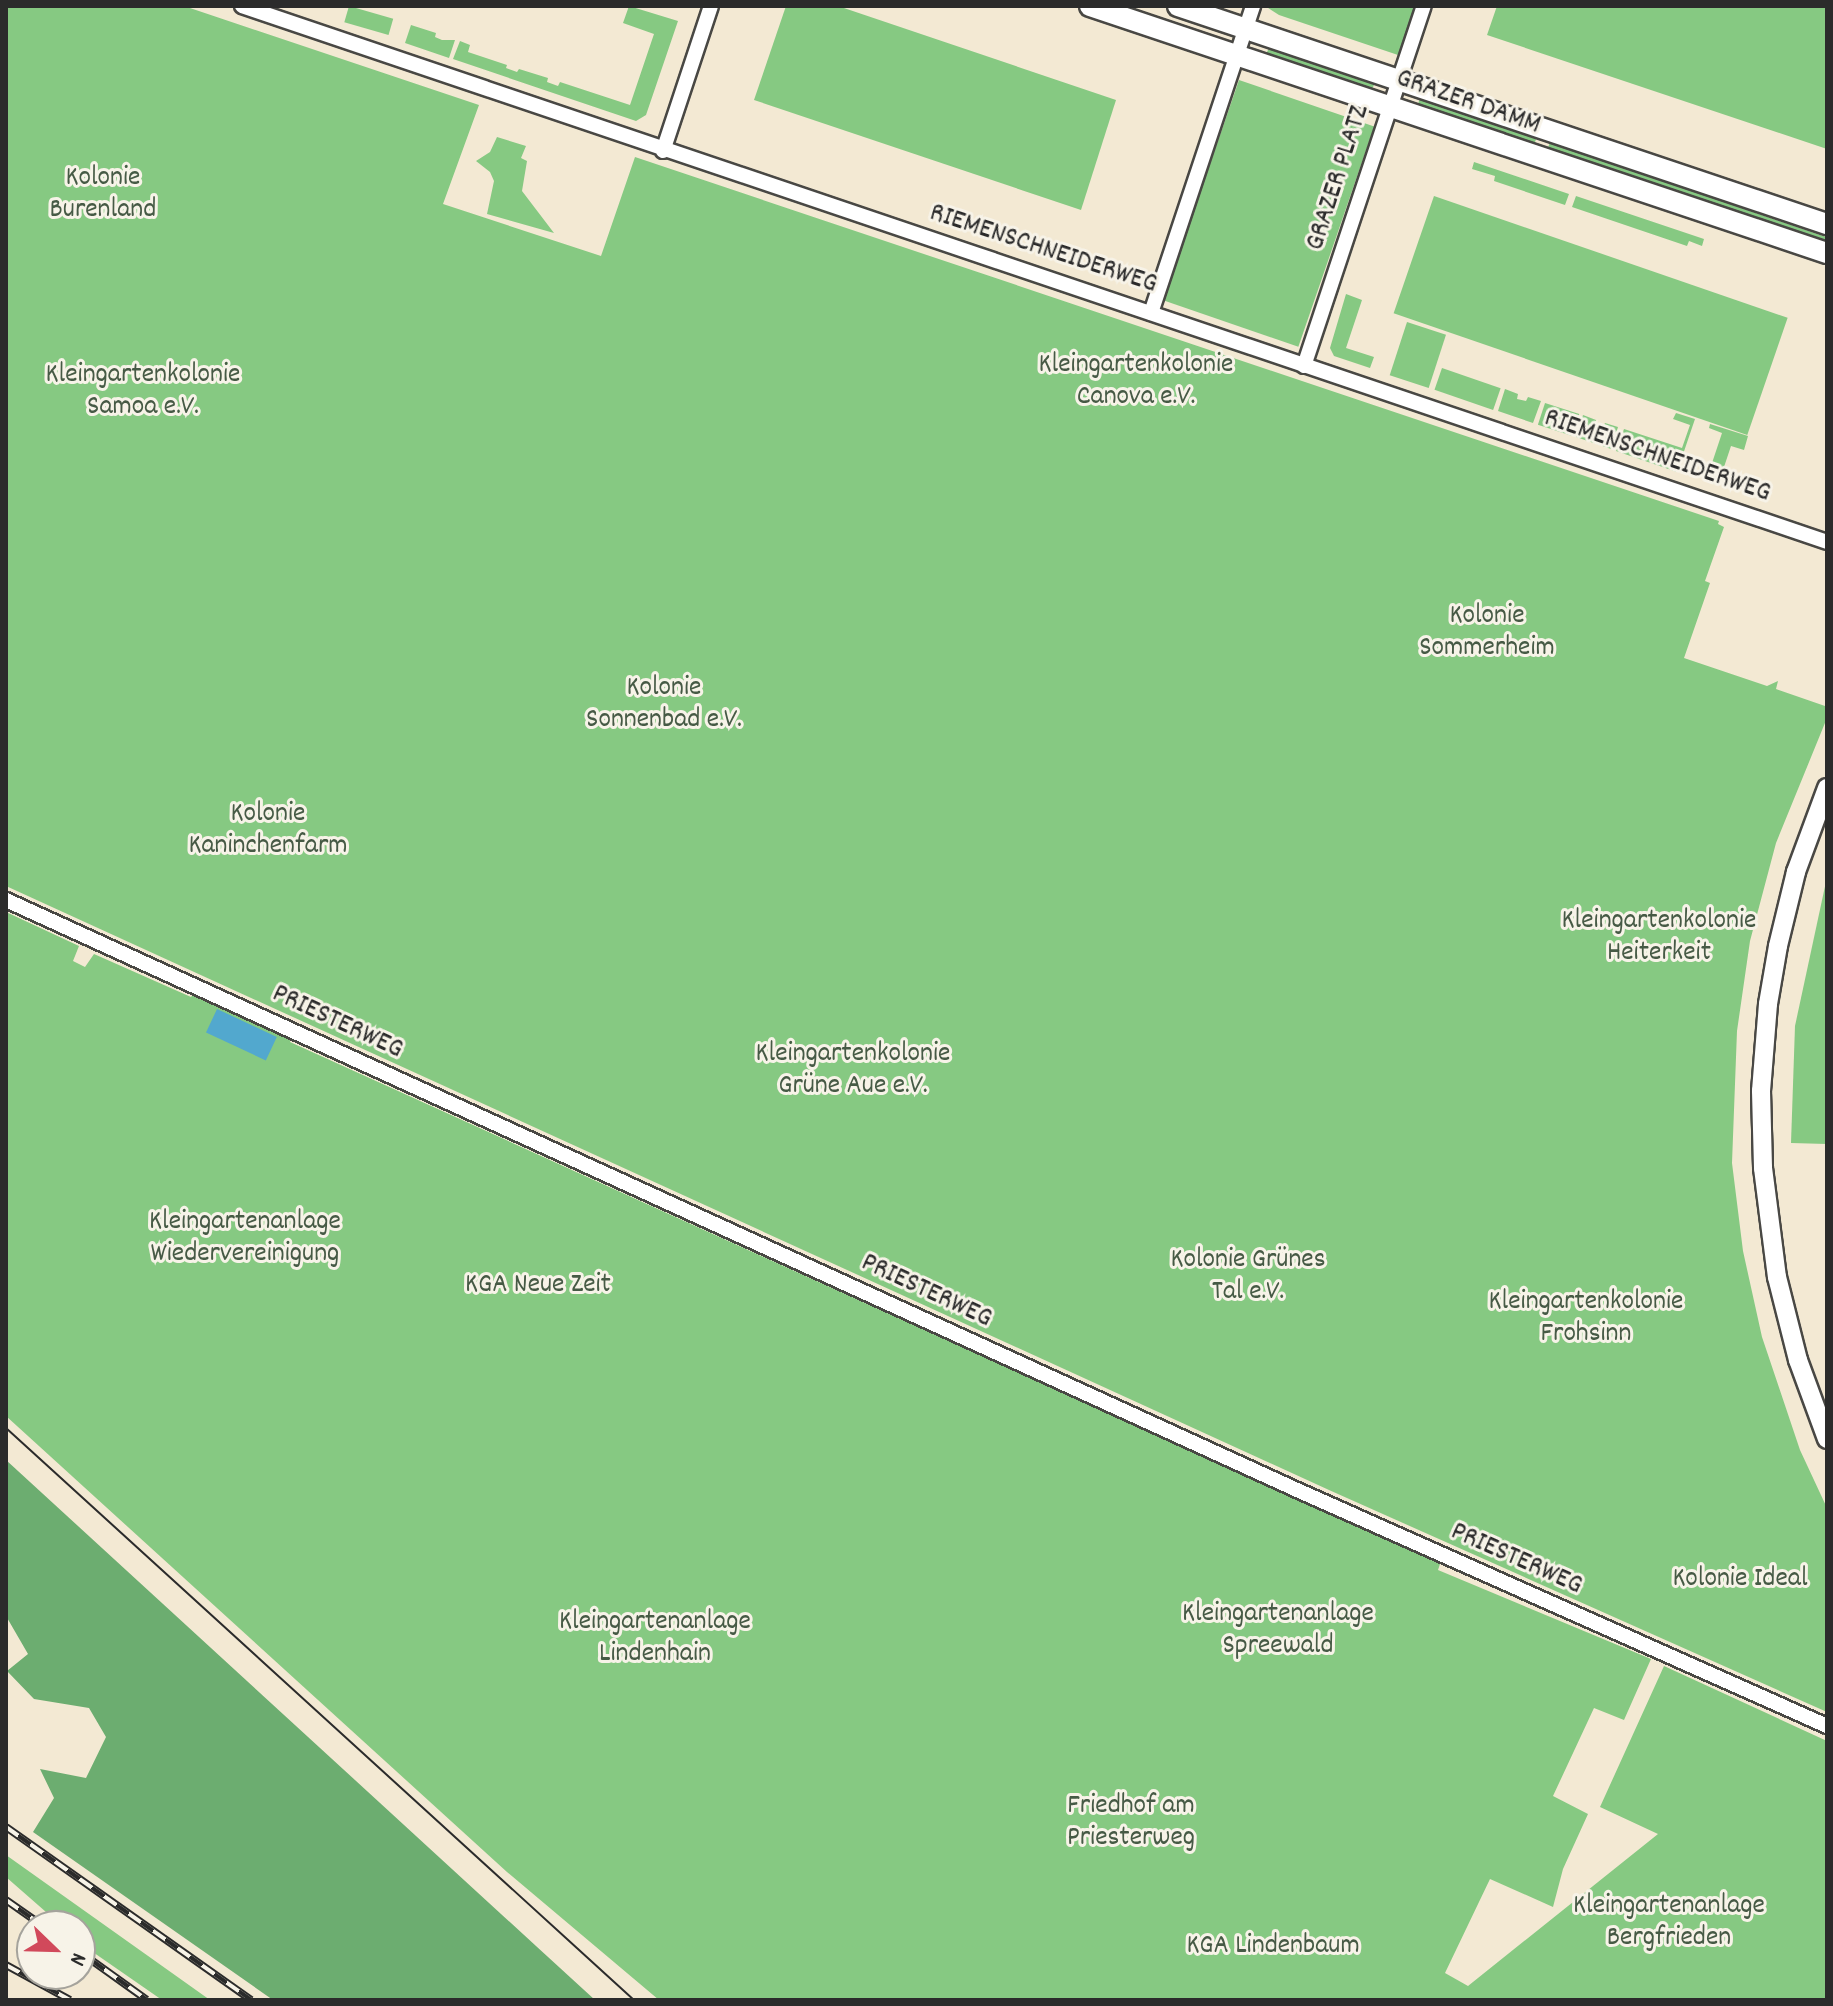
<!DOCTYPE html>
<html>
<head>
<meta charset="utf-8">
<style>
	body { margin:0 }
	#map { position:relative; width:1833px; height:2006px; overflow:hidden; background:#f3e9d3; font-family:Dekko,sans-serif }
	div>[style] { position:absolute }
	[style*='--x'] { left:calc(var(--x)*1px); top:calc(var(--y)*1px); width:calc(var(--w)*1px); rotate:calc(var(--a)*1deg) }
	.green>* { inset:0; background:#86c982; transform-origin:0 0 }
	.forest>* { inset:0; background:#6cad70 }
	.water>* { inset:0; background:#52a8ce; transform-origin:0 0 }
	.roads { filter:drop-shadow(2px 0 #494844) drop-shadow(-2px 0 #494844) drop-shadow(0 2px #494844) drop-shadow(0 -2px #494844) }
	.minor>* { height:14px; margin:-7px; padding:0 7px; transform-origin:7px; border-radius:7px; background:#fff }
	.tertiary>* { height:18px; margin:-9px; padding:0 9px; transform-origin:9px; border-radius:9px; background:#fff }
	.secondary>* { height:20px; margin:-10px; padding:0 10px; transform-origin:10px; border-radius:10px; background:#fff }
	.tram>* { height:2px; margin:-1px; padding:0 1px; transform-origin:1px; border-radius:1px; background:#2b2b2b }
	.rail>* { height:8px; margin-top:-4px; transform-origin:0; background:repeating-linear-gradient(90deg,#f7f3e8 0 15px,#2b2b2b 0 30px); box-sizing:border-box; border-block:2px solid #2b2b2b }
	span { translate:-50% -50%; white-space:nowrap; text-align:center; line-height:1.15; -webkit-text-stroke:6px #f7f3e8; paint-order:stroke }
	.street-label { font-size:28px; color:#2b2b2b }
	.park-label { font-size:28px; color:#465a45 }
	.frame { position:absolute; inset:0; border:8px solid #2b2b2b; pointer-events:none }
	.north { position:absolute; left:16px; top:1910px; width:80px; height:80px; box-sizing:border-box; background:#f7f3e8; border:2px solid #a5a39c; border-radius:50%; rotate:113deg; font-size:22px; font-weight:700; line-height:32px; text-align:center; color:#2b2b2b }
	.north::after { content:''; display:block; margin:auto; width:28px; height:36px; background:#d1495b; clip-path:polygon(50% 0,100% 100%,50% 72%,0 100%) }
</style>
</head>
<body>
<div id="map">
	<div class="green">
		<i style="clip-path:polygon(6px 6px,184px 6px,479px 105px,443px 204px,601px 256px,635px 157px,1719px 521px,1718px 524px,1724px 527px,1705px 581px,1710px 583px,1684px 658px,1767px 686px,1778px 681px,1776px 689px,1825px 706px,1827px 703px,1827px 718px,1776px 843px,1750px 941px,1737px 1031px,1732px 1163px,1743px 1251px,1762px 1337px,1800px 1450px,1827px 1508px,1827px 1712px,1329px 1490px,6px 886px)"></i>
		<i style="left:349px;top:6px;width:46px;height:17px;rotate:16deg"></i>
		<i style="clip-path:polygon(629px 6px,678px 21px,646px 115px,636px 121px,453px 59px,460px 41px,470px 45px,468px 52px,507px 65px,506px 68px,517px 72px,519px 69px,548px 78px,547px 82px,558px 86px,560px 82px,630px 105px,654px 34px,623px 23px)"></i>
		<i style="clip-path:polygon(786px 6px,838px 6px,1116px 100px,1081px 210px,754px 100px)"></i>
		<i style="clip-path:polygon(1265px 6px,1415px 6px,1398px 55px,1279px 15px)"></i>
		<i style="clip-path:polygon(1497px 6px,1827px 6px,1827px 149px,1487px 35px)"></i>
		<i style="clip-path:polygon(411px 25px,436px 33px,435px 37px,442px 40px,455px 40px,449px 58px,405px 43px)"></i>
		<i style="clip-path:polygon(1269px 48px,1271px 48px,1375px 83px,1372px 89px,1266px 54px)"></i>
		<i style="left:1239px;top:80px;width:143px;height:233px;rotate:19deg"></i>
		<i style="left:1420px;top:98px;width:123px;height:7px;rotate:18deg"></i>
		<i style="clip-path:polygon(497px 137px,526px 146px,521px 158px,527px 161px,522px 191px,554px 233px,487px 214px,494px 181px,490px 172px,476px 161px,490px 152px)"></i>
		<i style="left:1550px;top:142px;width:292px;height:6px;rotate:19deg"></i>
		<i style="clip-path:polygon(1474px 162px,1569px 194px,1565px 205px,1494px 181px,1495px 176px,1472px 169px)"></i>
		<i style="left:1434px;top:196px;width:374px;height:124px;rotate:19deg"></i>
		<i style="clip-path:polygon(1576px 196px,1704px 239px,1702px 246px,1689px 241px,1687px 246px,1572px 207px)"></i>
		<i style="clip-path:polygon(1346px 294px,1362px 300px,1346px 348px,1374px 357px,1370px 368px,1334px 356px,1330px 348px)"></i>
		<i style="left:1407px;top:322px;width:41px;height:56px;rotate:18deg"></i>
		<i style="left:1442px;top:368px;width:62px;height:23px;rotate:19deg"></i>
		<i style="clip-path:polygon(1505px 389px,1518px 394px,1517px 399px,1526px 401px,1528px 397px,1541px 401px,1533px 423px,1498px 411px)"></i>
		<i style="left:1545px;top:403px;width:36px;height:23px;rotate:18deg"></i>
		<i style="clip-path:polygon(1676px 413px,1695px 419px,1677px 472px,1616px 451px,1624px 429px,1682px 448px,1690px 425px,1673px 419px)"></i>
		<i style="clip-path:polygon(1583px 415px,1596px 420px,1595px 425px,1603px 427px,1605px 423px,1618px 427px,1611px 449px,1576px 437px)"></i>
		<i style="clip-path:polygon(1710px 424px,1748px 436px,1744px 450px,1731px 446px,1718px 485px,1706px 481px,1722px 433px,1709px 428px)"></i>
		<i style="clip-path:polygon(1827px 877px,1827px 1144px,1791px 1143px,1795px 1026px)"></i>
		<i style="clip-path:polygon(6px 912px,79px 946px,73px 961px,85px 967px,94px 954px,191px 997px,194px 993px,291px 1037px,290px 1042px,1440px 1564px,1438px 1570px,1651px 1659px,1624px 1720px,1594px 1708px,1553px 1796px,1588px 1814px,1563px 1869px,1553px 1907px,1490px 1879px,1445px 1973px,1468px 1986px,1658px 1834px,1600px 1807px,1664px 1666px,1827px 1741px,1827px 2000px,659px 2000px,507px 1872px,6px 1416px)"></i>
		<i style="clip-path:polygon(6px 1855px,210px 2000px,162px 2000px,87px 1948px,80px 1941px,80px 1926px,62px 1926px,6px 1877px)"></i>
	</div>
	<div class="forest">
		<i style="clip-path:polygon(6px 1460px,536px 1946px,595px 2000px,273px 2000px,33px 1832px,54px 1798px,40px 1769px,86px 1778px,106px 1737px,89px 1708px,34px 1699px,7px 1671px,28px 1654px,6px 1616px)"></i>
	</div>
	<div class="water">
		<i style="left:217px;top:1009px;width:66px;height:26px;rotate:25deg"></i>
	</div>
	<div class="roads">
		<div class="minor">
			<i style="--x:242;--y:6;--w:1673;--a:18.68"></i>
			<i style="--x:663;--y:151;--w:153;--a:-71.7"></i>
			<i style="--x:1151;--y:313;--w:324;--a:-71.6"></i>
			<i style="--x:1304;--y:366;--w:379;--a:-71.6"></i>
			<i style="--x:6;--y:900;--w:1419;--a:24.56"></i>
			<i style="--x:1297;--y:1490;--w:580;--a:24"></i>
		</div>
		<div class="tertiary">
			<i style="--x:1827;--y:788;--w:90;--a:110.3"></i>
			<i style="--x:1796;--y:872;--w:76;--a:103.7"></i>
			<i style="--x:1778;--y:946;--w:59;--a:99.8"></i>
			<i style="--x:1768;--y:1004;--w:87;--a:94.6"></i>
			<i style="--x:1761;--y:1091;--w:77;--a:88.5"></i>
			<i style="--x:1763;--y:1168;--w:110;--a:82.7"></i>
			<i style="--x:1777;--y:1277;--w:86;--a:75.8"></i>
			<i style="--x:1798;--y:1360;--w:84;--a:69.8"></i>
		</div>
		<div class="secondary">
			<i style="--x:1090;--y:6;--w:777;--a:18.53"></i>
			<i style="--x:1178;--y:6;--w:685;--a:18.57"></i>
		</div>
	</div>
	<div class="tram">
		<i style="--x:6;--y:1428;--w:849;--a:42.33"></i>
	</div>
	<div class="rail">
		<i style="--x:6;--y:1827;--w:300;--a:35.2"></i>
		<i style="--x:6;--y:1900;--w:45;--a:35.1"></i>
		<i style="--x:80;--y:1952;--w:82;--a:35.6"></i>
		<i style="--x:6;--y:1965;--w:73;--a:28.7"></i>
	</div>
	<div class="street-label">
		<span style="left:1468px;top:103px;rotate:19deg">GRAZER DAMM</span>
		<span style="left:1339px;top:178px;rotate:-72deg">GRAZER PLATZ</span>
		<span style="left:1043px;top:250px;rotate:18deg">RIEMENSCHNEIDERWEG</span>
		<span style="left:1657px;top:457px;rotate:19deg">RIEMENSCHNEIDERWEG</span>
		<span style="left:337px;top:1023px;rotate:25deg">PRIESTERWEG</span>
		<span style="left:926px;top:1292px;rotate:25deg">PRIESTERWEG</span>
		<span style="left:1516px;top:1560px;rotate:24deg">PRIESTERWEG</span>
	</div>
	<div class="park-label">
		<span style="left:103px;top:195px">Kolonie<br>Burenland</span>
		<span style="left:1136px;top:382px">Kleingartenkolonie<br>Canova e.V.</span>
		<span style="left:143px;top:392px">Kleingartenkolonie<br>Samoa e.V.</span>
		<span style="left:1487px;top:633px">Kolonie<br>Sommerheim</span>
		<span style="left:664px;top:705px">Kolonie<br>Sonnenbad e.V.</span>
		<span style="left:268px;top:831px">Kolonie<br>Kaninchenfarm</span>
		<span style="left:1659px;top:938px">Kleingartenkolonie<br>Heiterkeit</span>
		<span style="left:853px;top:1071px">Kleingartenkolonie<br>Grüne Aue e.V.</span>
		<span style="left:245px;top:1239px">Kleingartenanlage<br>Wiedervereinigung</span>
		<span style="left:1248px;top:1277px">Kolonie Grünes<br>Tal e.V.</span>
		<span style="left:538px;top:1286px">KGA Neue Zeit</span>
		<span style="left:1586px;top:1319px">Kleingartenkolonie<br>Frohsinn</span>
		<span style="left:1740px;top:1580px">Kolonie Ideal</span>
		<span style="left:1278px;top:1631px">Kleingartenanlage<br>Spreewald</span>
		<span style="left:655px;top:1639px">Kleingartenanlage<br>Lindenhain</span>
		<span style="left:1131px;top:1823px">Friedhof am<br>Priesterweg</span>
		<span style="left:1669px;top:1923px">Kleingartenanlage<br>Bergfrieden</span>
		<span style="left:1273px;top:1947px">KGA Lindenbaum</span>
	</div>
	<div class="frame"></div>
	<div class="north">N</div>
</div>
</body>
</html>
